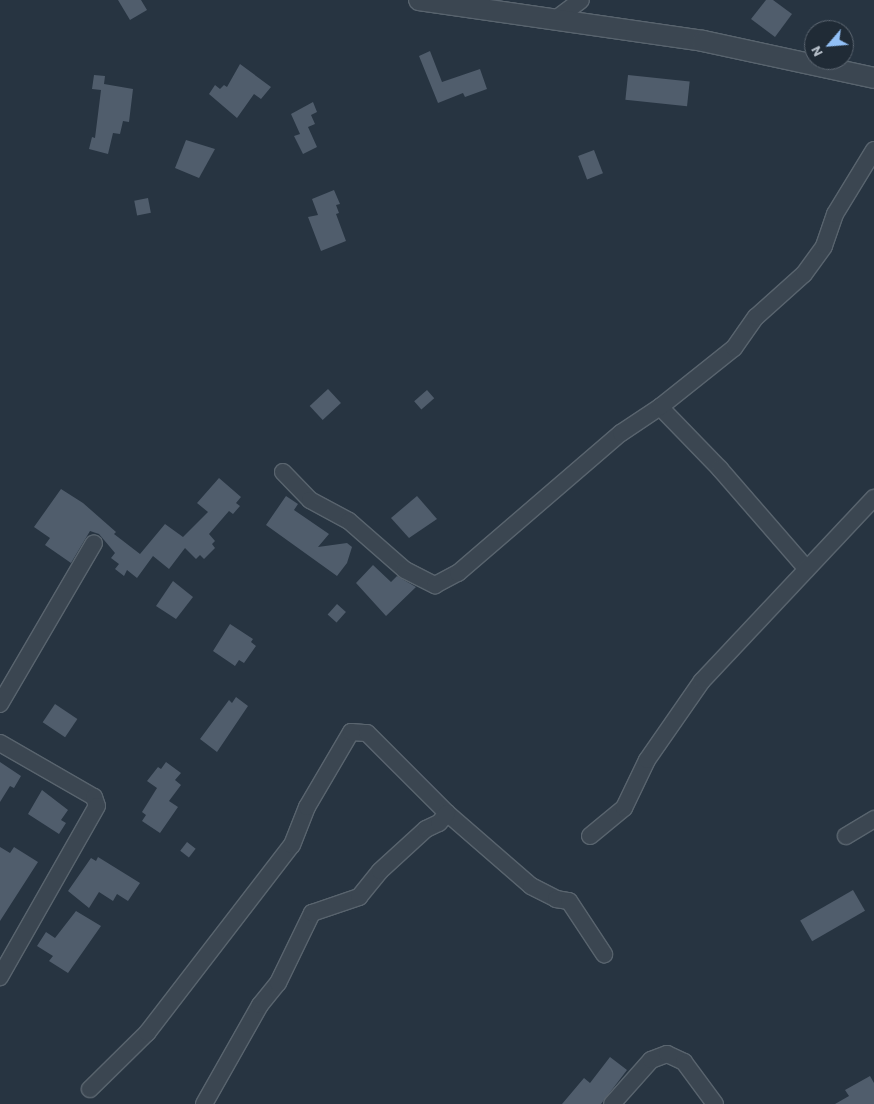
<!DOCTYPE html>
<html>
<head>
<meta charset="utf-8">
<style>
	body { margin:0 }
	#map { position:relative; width:874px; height:1104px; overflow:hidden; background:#273441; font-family:Barlow,sans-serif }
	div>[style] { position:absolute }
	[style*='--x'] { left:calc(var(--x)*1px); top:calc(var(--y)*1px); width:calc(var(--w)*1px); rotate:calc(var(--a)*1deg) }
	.building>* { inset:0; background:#505d6c; transform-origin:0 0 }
	.roads { filter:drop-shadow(1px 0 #59646e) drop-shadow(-1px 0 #59646e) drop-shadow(0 1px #59646e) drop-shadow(0 -1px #59646e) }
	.minor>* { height:16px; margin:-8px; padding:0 8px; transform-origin:8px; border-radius:8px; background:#3b4651 }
	.tertiary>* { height:20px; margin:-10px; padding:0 10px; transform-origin:10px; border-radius:10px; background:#3b4651 }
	span { translate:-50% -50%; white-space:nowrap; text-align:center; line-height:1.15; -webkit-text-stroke:4.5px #202b36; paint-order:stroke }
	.north { position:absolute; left:804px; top:20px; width:50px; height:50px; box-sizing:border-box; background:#202b36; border:1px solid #5d6772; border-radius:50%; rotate:243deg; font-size:14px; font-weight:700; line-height:20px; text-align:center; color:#b8c1cb }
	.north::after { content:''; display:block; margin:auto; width:18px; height:22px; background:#92c0f6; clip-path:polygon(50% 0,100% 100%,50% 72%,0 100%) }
</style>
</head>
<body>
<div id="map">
	<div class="building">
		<i style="clip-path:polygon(118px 0,141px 0,147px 10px,130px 20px)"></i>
		<i style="clip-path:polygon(766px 0,773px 0,792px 14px,775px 37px,751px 19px)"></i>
		<i style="clip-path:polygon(430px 51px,442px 82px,480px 69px,487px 89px,465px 97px,463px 93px,438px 103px,419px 56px)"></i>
		<i style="clip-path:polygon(240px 64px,271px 87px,261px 99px,254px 94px,237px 118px,209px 94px,215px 85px,220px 89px,224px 85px,227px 87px)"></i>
		<i style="clip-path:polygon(94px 75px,105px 76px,104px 84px,133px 89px,129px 122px,123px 121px,120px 134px,113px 133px,108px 154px,89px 149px,92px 137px,95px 138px,101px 90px,92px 89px)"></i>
		<i style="left:628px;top:75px;width:62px;height:25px;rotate:6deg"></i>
		<i style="clip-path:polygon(313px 102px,317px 112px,311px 115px,315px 124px,308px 127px,317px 147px,303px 154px,294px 136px,300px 134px,291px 114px)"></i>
		<i style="clip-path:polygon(186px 140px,215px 149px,199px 178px,175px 168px)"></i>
		<i style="left:594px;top:150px;width:25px;height:17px;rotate:69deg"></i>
		<i style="clip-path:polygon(334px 190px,340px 204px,336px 205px,339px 213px,336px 214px,346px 241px,321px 251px,308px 217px,318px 215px,312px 199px)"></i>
		<i style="left:148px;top:198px;width:15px;height:14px;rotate:79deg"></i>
		<i style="left:328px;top:389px;width:19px;height:25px;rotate:47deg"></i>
		<i style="left:427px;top:390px;width:11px;height:17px;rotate:49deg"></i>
		<i style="clip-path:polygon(219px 478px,241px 497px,236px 503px,240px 506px,233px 514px,229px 511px,209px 534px,215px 541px,212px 544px,215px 548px,204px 559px,200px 555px,196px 559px,185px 548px,169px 569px,153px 556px,137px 578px,127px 570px,124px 576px,115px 569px,119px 564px,111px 558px,115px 553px,99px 534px,90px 531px,71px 563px,45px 545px,50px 538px,34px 527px,61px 489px,83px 503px,116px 532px,114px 534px,140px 554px,165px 524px,183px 537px,208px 512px,197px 503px)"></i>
		<i style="clip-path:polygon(286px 496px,298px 504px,294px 510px,329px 534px,318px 547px,347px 543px,352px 547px,347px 563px,337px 576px,266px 525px)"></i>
		<i style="clip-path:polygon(417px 496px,437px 519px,409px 538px,391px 518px)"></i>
		<i style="clip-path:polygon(373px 565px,391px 582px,397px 576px,416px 587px,386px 616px,356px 583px)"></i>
		<i style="clip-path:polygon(173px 581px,193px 597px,176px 619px,156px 606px)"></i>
		<i style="left:337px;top:604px;width:12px;height:14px;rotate:42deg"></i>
		<i style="clip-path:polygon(230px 624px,253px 639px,251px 642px,256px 646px,244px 663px,239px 660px,235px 666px,213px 651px)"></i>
		<i style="clip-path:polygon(236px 697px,248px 706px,217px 752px,200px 739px,229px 700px,232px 703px)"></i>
		<i style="left:55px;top:704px;width:27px;height:22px;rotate:34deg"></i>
		<i style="clip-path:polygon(0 762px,21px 776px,14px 788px,10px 786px,0 802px)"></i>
		<i style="clip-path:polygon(166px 762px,181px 773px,175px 780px,181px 785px,169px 801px,178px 807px,160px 833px,142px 821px,146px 815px,142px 812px,157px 788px,147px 781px,158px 767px,161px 769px)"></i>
		<i style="clip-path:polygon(42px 790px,68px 810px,61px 820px,66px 823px,59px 834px,28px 814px)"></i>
		<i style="left:187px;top:842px;width:11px;height:11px;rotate:38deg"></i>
		<i style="clip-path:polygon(0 847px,10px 853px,14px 847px,38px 862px,0 921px)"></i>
		<i style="clip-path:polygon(98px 857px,140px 883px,128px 901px,117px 894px,113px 901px,99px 892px,89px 908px,68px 891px,91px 858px,96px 861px)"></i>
		<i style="left:853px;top:890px;width:24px;height:61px;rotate:60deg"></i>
		<i style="clip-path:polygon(76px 911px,101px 926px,68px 973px,49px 961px,53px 956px,37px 946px,46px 932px,55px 938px)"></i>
		<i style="clip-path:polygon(610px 1057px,627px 1070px,601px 1104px,562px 1104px,584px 1078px,590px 1083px)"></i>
		<i style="clip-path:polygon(870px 1076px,874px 1083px,874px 1104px,835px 1104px,849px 1096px,845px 1090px)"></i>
	</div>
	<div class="roads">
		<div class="minor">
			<i style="--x:556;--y:19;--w:31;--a:-37"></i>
			<i style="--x:660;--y:407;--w:86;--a:45.9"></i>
			<i style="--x:720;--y:469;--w:131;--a:49"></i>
			<i style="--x:283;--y:472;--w:39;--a:46"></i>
			<i style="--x:310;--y:500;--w:44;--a:28.3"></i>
			<i style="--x:349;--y:521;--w:74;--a:41.2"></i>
			<i style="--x:405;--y:570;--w:34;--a:27"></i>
			<i style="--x:435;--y:585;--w:26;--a:-28"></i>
			<i style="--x:458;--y:573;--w:215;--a:-40.7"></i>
			<i style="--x:621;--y:433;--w:47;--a:-33.7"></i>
			<i style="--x:660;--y:407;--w:95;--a:-38.6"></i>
			<i style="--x:734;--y:348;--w:38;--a:-55"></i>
			<i style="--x:756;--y:317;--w:64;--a:-41.9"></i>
			<i style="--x:804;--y:274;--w:34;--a:-54"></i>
			<i style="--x:824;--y:246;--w:34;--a:-71"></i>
			<i style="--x:835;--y:214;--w:75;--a:-58.6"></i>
			<i style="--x:0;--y:704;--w:186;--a:-59.7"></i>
			<i style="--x:0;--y:743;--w:108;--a:29.9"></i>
			<i style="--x:94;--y:797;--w:9;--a:72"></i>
			<i style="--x:97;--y:806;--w:197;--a:119.6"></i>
			<i style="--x:590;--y:836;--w:44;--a:-39.5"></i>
			<i style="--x:624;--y:808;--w:53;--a:-64.4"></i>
			<i style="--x:647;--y:760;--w:96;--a:-55.2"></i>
			<i style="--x:702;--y:681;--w:251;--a:-46.8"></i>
			<i style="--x:846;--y:836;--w:33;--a:-31"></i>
			<i style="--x:90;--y:1089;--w:80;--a:-44.5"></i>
			<i style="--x:147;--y:1033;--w:237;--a:-52.4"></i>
			<i style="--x:292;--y:845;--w:41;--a:-68.5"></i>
			<i style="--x:307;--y:807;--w:87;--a:-59.6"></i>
			<i style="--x:351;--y:732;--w:16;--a:4"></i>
			<i style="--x:367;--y:733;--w:113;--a:45"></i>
			<i style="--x:447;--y:813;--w:111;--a:41"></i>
			<i style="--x:531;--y:886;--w:28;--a:27"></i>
			<i style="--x:556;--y:899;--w:13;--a:9"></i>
			<i style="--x:569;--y:901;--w:64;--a:56.6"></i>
			<i style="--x:204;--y:1104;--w:114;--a:-60.5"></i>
			<i style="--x:260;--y:1005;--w:28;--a:-51"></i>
			<i style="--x:278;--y:983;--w:78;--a:-64.1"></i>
			<i style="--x:312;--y:913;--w:50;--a:-18.8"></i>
			<i style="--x:359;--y:897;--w:33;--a:-51"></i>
			<i style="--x:380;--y:871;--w:62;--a:-42.4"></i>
			<i style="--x:426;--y:829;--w:14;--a:-25"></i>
			<i style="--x:439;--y:823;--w:13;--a:-51"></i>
			<i style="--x:612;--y:1104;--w:59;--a:-48.4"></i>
			<i style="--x:651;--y:1060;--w:17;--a:-21"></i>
			<i style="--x:667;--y:1054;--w:19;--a:25"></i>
			<i style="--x:684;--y:1062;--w:52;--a:53.6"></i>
		</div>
		<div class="tertiary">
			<i style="--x:419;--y:0;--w:287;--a:8.2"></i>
			<i style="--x:703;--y:41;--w:175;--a:12.2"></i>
		</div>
	</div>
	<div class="north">N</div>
</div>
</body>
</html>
